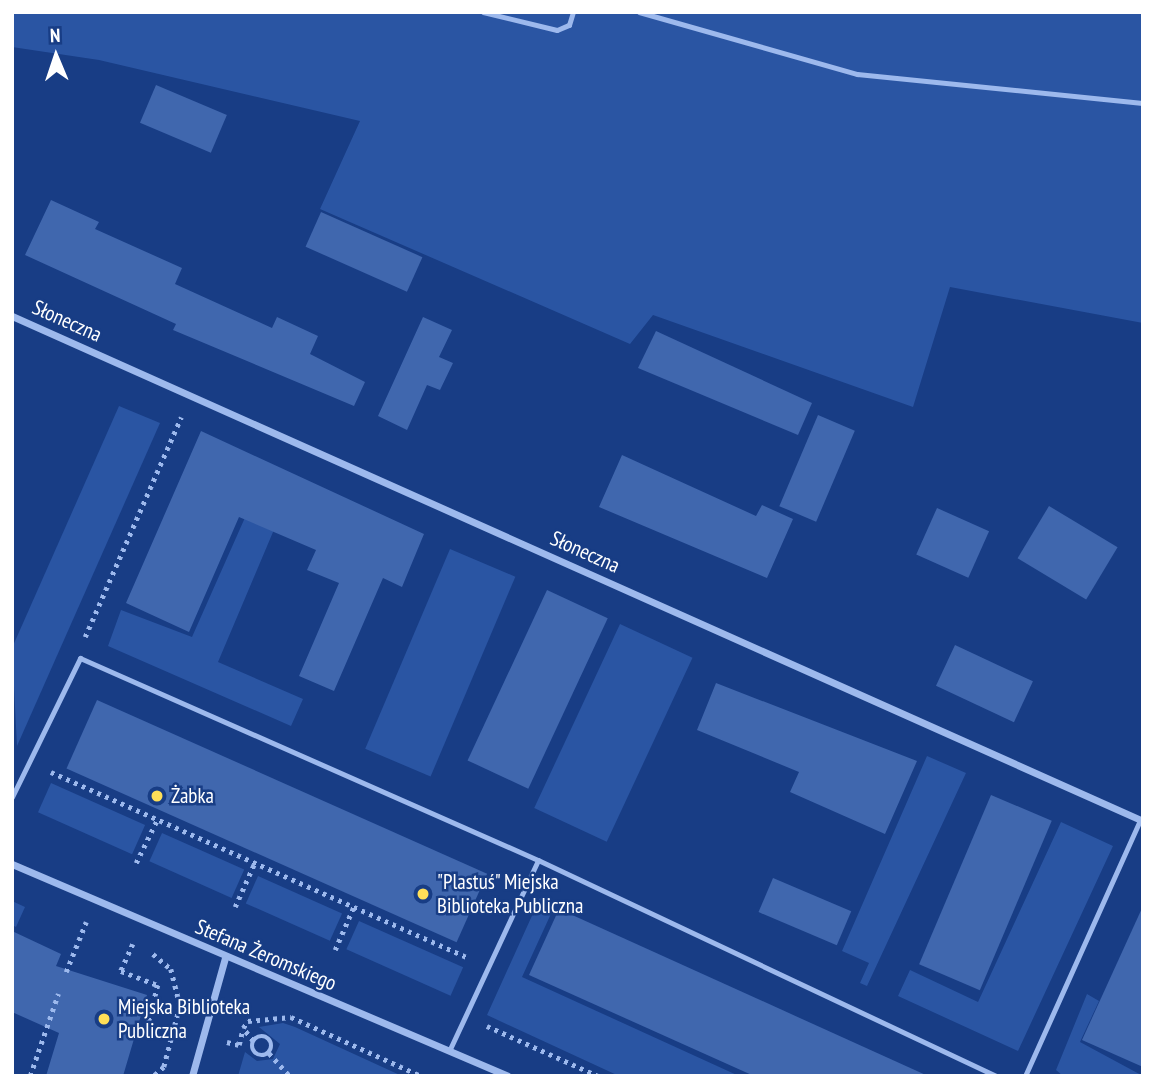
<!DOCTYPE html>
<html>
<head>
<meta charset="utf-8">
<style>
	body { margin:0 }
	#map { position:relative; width:1155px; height:1088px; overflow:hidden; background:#183d85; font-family:"PT Sans Narrow",sans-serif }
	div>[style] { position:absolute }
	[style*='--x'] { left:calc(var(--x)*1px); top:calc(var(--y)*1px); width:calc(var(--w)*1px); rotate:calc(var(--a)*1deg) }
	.green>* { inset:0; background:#2a55a3; transform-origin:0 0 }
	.building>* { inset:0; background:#4067ae; transform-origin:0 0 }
	.path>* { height:4.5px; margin-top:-2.25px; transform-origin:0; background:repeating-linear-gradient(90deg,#9db9ed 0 3.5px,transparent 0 8.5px) }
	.path>.ring { margin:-2.25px; padding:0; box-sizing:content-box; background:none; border:4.5px solid #9db9ed; border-radius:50% }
	.lane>* { height:5px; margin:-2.5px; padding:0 2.5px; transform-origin:2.5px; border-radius:2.5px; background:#9db9ed }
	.street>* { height:7px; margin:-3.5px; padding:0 3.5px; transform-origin:3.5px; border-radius:3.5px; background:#9db9ed }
	.dots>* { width:19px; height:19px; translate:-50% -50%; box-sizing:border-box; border:4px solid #183d85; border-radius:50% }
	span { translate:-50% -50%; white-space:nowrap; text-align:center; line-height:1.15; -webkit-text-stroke:5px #183d85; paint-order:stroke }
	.street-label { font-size:21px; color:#fff }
	.poi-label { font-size:21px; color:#fff }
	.left { translate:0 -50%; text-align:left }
	.frame { position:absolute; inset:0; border:14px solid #fff; pointer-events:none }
	.north { position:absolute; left:21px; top:21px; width:70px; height:70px; -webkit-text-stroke:5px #183d85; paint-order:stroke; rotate:358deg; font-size:19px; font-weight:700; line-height:28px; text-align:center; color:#fff }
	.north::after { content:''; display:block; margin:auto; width:24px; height:32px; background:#fff; clip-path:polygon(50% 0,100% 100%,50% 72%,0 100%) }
</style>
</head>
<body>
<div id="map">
	<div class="green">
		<i style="clip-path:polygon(12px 12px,1143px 12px,1143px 323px,950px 287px,913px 407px,653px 315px,630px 344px,320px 209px,360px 121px,99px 60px,12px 47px)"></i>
		<i style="clip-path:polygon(119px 406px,160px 423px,17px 746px,12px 648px)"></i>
		<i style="clip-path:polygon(267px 468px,295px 480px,218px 662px,303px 699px,291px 726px,108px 646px,121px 610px,192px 637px)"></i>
		<i style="left:450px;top:549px;width:71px;height:217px;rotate:23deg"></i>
		<i style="left:620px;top:624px;width:80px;height:203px;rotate:25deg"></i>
		<i style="clip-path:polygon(927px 756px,966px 773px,867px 986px,860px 983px,869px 963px,842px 951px)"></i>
		<i style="left:51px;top:783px;width:103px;height:32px;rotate:24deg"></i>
		<i style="clip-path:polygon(1061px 822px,1113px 846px,1018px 1051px,898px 996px,910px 970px,978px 1002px)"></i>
		<i style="left:162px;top:833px;width:90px;height:31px;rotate:24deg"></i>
		<i style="left:258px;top:876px;width:92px;height:30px;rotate:24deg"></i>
		<i style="clip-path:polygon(540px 898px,555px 905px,522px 977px,739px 1076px,619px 1076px,487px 1015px)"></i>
		<i style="clip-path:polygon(12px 901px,25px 907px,16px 927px,12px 925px)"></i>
		<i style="left:359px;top:921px;width:114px;height:31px;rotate:24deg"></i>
		<i style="clip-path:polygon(1087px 994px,1099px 1001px,1080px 1042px,1143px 1076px,1063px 1076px,1056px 1070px)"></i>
		<i style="clip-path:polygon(283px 1023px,295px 1027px,402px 1076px,238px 1076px,245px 1052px,257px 1061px,273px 1059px,280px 1044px,259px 1027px)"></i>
	</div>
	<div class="building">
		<i style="left:156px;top:85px;width:77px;height:41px;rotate:23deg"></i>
		<i style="clip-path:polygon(51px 200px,99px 222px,95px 229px,182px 268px,175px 284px,272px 328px,277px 317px,318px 336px,310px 354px,365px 382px,354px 406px,173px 330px,176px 324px,25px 255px)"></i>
		<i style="left:321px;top:212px;width:111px;height:38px;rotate:24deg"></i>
		<i style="clip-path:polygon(423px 317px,452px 330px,439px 357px,453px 363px,440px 390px,427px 385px,407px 430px,378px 416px)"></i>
		<i style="clip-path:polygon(656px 331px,812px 403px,798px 435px,638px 368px)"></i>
		<i style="left:818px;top:415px;width:40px;height:99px;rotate:23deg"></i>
		<i style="clip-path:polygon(201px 431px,424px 534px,402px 587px,383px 578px,334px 691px,299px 676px,339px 583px,307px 570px,316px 550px,239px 517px,189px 632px,126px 603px)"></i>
		<i style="clip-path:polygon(622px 455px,756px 516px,762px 505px,793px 519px,767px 578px,599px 507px)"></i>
		<i style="left:1049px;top:506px;width:80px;height:61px;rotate:31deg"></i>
		<i style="left:937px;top:508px;width:57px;height:51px;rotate:24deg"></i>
		<i style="left:547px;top:590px;width:67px;height:188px;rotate:25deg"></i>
		<i style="left:955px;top:645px;width:86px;height:45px;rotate:25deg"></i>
		<i style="clip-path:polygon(716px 683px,917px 761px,885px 834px,790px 792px,799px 772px,697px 730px)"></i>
		<i style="left:97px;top:700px;width:427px;height:75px;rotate:24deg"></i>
		<i style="left:991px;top:795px;width:66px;height:184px;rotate:23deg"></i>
		<i style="left:773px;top:878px;width:85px;height:37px;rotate:23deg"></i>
		<i style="clip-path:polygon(1143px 906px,1143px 1067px,1082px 1040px)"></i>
		<i style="clip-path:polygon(559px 909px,928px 1076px,754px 1076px,529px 975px)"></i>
		<i style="clip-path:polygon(12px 931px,61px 954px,56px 966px,147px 995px,123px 1076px,46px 1076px,59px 1033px,12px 1012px)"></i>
	</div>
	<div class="path">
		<i style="--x:85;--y:637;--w:240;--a:-66.4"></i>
		<i style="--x:51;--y:772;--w:458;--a:24"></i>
		<i style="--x:136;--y:863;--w:50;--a:-63.9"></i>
		<i style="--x:235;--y:907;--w:49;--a:-66"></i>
		<i style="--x:133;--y:944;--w:30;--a:114"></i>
		<i style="--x:121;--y:971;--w:40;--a:21"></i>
		<i style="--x:158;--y:985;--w:49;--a:104"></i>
		<i style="--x:146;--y:1033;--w:10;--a:-163"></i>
		<i style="--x:335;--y:950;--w:48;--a:-66.6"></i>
		<i style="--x:153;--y:954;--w:23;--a:40"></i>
		<i style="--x:171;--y:969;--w:38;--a:76"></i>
		<i style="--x:180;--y:1006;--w:63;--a:104.7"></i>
		<i style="--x:164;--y:1067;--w:13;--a:138"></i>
		<i style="--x:66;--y:972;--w:54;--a:-68.2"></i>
		<i style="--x:487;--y:1026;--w:122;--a:24.2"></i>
		<i class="ring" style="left:252px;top:1036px;width:15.5px;height:15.5px"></i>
		<i style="--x:253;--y:1041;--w:16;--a:-128"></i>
		<i style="--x:243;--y:1028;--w:9;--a:-54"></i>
		<i style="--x:248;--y:1021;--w:43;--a:-5.3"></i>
		<i style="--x:291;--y:1017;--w:143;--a:24.4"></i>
		<i style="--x:227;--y:1042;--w:12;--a:14"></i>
		<i style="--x:239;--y:1045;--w:17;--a:-77"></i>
		<i style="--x:269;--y:1053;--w:31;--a:48"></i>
		<i style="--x:30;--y:1076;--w:87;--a:-71.1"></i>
	</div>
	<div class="lane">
		<i style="--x:483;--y:12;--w:76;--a:13.7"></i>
		<i style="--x:557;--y:30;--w:13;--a:-23"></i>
		<i style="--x:569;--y:25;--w:14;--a:-73"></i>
		<i style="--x:639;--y:12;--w:227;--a:15.9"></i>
		<i style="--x:857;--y:74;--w:287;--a:5.8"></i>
		<i style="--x:12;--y:797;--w:155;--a:-63.9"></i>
		<i style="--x:80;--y:658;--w:501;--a:23.8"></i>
		<i style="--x:450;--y:1049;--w:208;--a:-65"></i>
		<i style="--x:538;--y:860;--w:506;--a:25.25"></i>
		<i style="--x:1025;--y:1076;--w:281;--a:-65.8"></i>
	</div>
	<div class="street">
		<i style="--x:12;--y:316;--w:1239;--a:24.06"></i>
		<i style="--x:12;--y:864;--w:539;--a:23.14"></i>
		<i style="--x:192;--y:1076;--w:123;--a:-74.4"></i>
	</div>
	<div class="dots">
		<i style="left:157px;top:796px;background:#ffdf58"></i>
		<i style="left:423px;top:894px;background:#ffdf58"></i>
		<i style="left:104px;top:1019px;background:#ffdf58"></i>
	</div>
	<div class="street-label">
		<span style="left:67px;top:321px;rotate:24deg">Słoneczna</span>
		<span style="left:585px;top:552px;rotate:24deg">Słoneczna</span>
		<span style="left:266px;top:955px;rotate:23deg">Stefana Żeromskiego</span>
	</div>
	<div class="poi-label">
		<span class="left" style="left:171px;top:796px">Żabka</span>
		<span class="left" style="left:437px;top:894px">"Plastuś" Miejska<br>Biblioteka Publiczna</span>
		<span class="left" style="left:118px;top:1019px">Miejska Biblioteka<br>Publiczna</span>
	</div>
	<div class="frame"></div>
	<div class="north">N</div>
</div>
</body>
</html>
